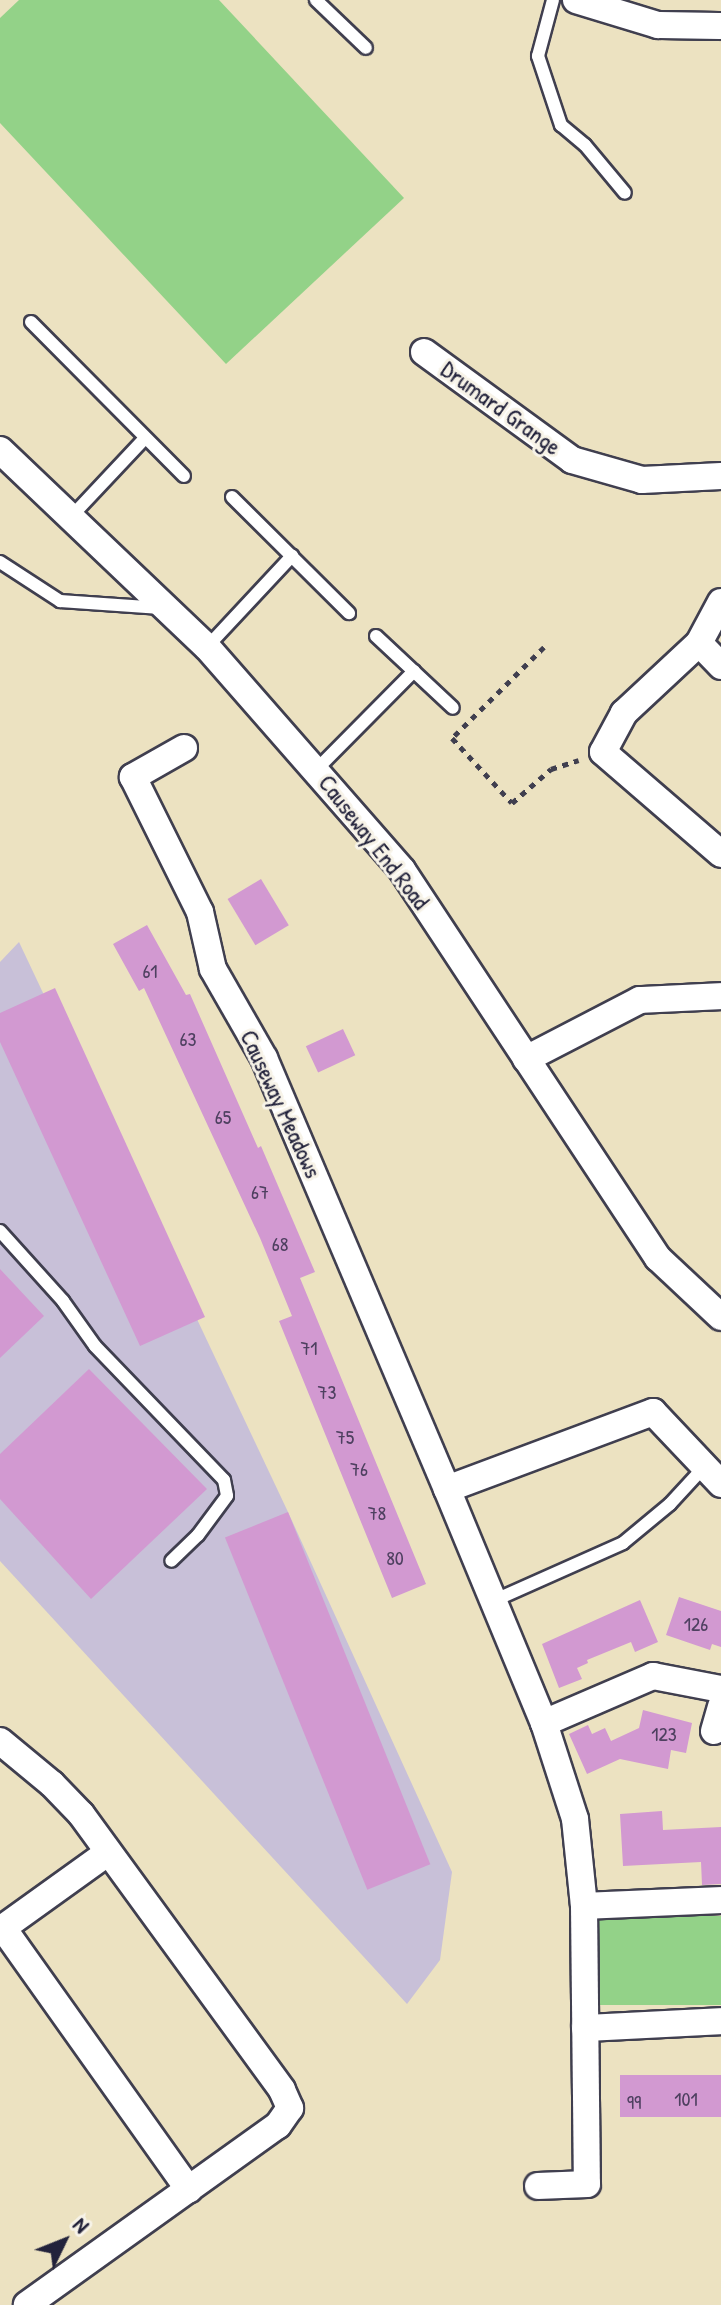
<!DOCTYPE html>
<html>
<head>
<meta charset="utf-8">
<style>
	body { margin:0 }
	#map { position:relative; width:721px; height:2305px; overflow:hidden; background:#ece2c1; font-family:"Patrick Hand",sans-serif }
	div>[style] { position:absolute }
	[style*='--x'] { left:calc(var(--x)*1px); top:calc(var(--y)*1px); width:calc(var(--w)*1px); rotate:calc(var(--a)*1deg) }
	.industrial>* { inset:0; background:#c8c0d8 }
	.green>* { inset:0; background:#93d288; transform-origin:0 0 }
	.building>* { inset:0; background:#d299d1; transform-origin:0 0 }
	.path>* { height:5px; margin-top:-2.5px; transform-origin:0; background:repeating-linear-gradient(90deg,#403f4f 0 6px,transparent 0 12px) }
	.roads { filter:drop-shadow(2px 0 #403f4f) drop-shadow(-2px 0 #403f4f) drop-shadow(0 2px #403f4f) drop-shadow(0 -2px #403f4f) }
	.lane>* { height:12px; margin:-6px; padding:0 6px; transform-origin:6px; border-radius:6px; background:#fff }
	.street>* { height:26px; margin:-13px; padding:0 13px; transform-origin:13px; border-radius:13px; background:#fff }
	span { translate:-50% -50%; white-space:nowrap; text-align:center; line-height:1.15; -webkit-text-stroke:6px #f7f3e8; paint-order:stroke }
	.number-label { font-size:20px; color:#4e4060 }
	.number-label span { -webkit-text-stroke-width:0 }
	.street-label { font-size:24px; color:#22223b }
	.north { position:absolute; left:24px; top:2201px; width:80px; height:80px; -webkit-text-stroke:6px #f7f3e8; paint-order:stroke; rotate:47deg; font-size:22px; font-weight:700; line-height:32px; text-align:center; color:#22223b }
	.north::after { content:''; display:block; margin:auto; width:28px; height:36px; background:#22223b; clip-path:polygon(50% 0,100% 100%,50% 72%,0 100%) }
</style>
</head>
<body>
<div id="map">
	<div class="industrial">
		<i style="clip-path:polygon(19px 942px,288px 1512px,452px 1872px,440px 1960px,407px 2004px,0 1561px,0 962px)"></i>
	</div>
	<div class="green">
		<i style="clip-path:polygon(19px 0,219px 0,404px 198px,226px 364px,0 123px,0 18px)"></i>
		<i style="left:721px;top:1916px;width:89px;height:124px;rotate:90deg"></i>
	</div>
	<div class="building">
		<i style="left:261px;top:879px;width:54px;height:39px;rotate:59deg"></i>
		<i style="clip-path:polygon(147px 925px,186px 995px,190px 994px,258px 1148px,261px 1146px,315px 1272px,300px 1278px,426px 1584px,392px 1598px,279px 1321px,292px 1316px,260px 1238px,144px 988px,139px 991px,113px 944px)"></i>
		<i style="clip-path:polygon(55px 988px,205px 1317px,140px 1346px,0 1042px,0 1013px)"></i>
		<i style="left:343px;top:1029px;width:29px;height:41px;rotate:65deg"></i>
		<i style="clip-path:polygon(0 1269px,44px 1316px,0 1358px)"></i>
		<i style="clip-path:polygon(89px 1369px,207px 1489px,91px 1599px,0 1499px,0 1454px)"></i>
		<i style="left:288px;top:1512px;width:380px;height:68px;rotate:68deg"></i>
		<i style="clip-path:polygon(679px 1597px,721px 1611px,721px 1647px,712px 1644px,710px 1650px,666px 1635px)"></i>
		<i style="clip-path:polygon(640px 1600px,658px 1642px,635px 1652px,631px 1642px,587px 1660px,588px 1663px,577px 1668px,582px 1679px,559px 1688px,542px 1644px)"></i>
		<i style="clip-path:polygon(643px 1710px,692px 1723px,686px 1753px,671px 1750px,668px 1769px,620px 1759px,587px 1774px,569px 1734px,588px 1725px,592px 1734px,605px 1728px,611px 1741px,639px 1728px)"></i>
		<i style="clip-path:polygon(662px 1811px,663px 1830px,721px 1827px,721px 1884px,702px 1885px,701px 1862px,623px 1866px,620px 1814px)"></i>
		<i style="left:721px;top:2075px;width:42px;height:101px;rotate:90deg"></i>
	</div>
	<div class="path">
		<i style="--x:544;--y:647;--w:129;--a:135.3"></i>
		<i style="--x:452;--y:738;--w:88;--a:47.3"></i>
		<i style="--x:512;--y:803;--w:52;--a:-41.1"></i>
		<i style="--x:551;--y:769;--w:29;--a:-18"></i>
	</div>
	<div class="roads">
		<div class="lane">
			<i style="--x:316;--y:0;--w:69;--a:43.8"></i>
			<i style="--x:553;--y:0;--w:58;--a:105"></i>
			<i style="--x:538;--y:56;--w:73;--a:71.6"></i>
			<i style="--x:561;--y:125;--w:31;--a:40"></i>
			<i style="--x:585;--y:145;--w:62;--a:50.2"></i>
			<i style="--x:31;--y:322;--w:217;--a:45.2"></i>
			<i style="--x:232;--y:497;--w:165;--a:44.8"></i>
			<i style="--x:69;--y:519;--w:111;--a:-46.8"></i>
			<i style="--x:0;--y:562;--w:72;--a:33"></i>
			<i style="--x:60;--y:601;--w:101;--a:4"></i>
			<i style="--x:376;--y:636;--w:105;--a:43.1"></i>
			<i style="--x:207;--y:647;--w:125;--a:-47"></i>
			<i style="--x:317;--y:769;--w:138;--a:-45.3"></i>
			<i style="--x:0;--y:1231;--w:94;--a:48"></i>
			<i style="--x:63;--y:1301;--w:55;--a:54.6"></i>
			<i style="--x:95;--y:1346;--w:186;--a:46.1"></i>
			<i style="--x:224;--y:1480;--w:16;--a:79"></i>
			<i style="--x:227;--y:1496;--w:49;--a:126.6"></i>
			<i style="--x:198;--y:1535;--w:37;--a:136"></i>
			<i style="--x:493;--y:1601;--w:142;--a:-24"></i>
			<i style="--x:623;--y:1543;--w:61;--a:-39.7"></i>
			<i style="--x:670;--y:1504;--w:50;--a:-47.4"></i>
		</div>
		<div class="street">
			<i style="--x:576;--y:0;--w:86;--a:17"></i>
			<i style="--x:658;--y:25;--w:63;--a:0.9"></i>
			<i style="--x:424;--y:352;--w:183;--a:36.1"></i>
			<i style="--x:572;--y:460;--w:73;--a:15.9"></i>
			<i style="--x:642;--y:480;--w:79;--a:-2.9"></i>
			<i style="--x:0;--y:450;--w:286;--a:43.6"></i>
			<i style="--x:207;--y:647;--w:296;--a:48.8"></i>
			<i style="--x:402;--y:870;--w:465;--a:56.6"></i>
			<i style="--x:658;--y:1258;--w:86;--a:43.1"></i>
			<i style="--x:721;--y:602;--w:47;--a:118.2"></i>
			<i style="--x:699;--y:643;--w:103;--a:137"></i>
			<i style="--x:624;--y:713;--w:44;--a:118.3"></i>
			<i style="--x:603;--y:752;--w:156;--a:40.8"></i>
			<i style="--x:699;--y:643;--w:32;--a:46"></i>
			<i style="--x:184;--y:748;--w:59;--a:150.4"></i>
			<i style="--x:133;--y:777;--w:151;--a:63.6"></i>
			<i style="--x:200;--y:912;--w:58;--a:77.2"></i>
			<i style="--x:213;--y:969;--w:103;--a:60.2"></i>
			<i style="--x:264;--y:1058;--w:468;--a:67"></i>
			<i style="--x:447;--y:1489;--w:253;--a:67.5"></i>
			<i style="--x:544;--y:1723;--w:101;--a:72.1"></i>
			<i style="--x:575;--y:1819;--w:87;--a:84.1"></i>
			<i style="--x:584;--y:1906;--w:278;--a:89.4"></i>
			<i style="--x:587;--y:2184;--w:49;--a:177.7"></i>
			<i style="--x:526;--y:1059;--w:128;--a:-27.4"></i>
			<i style="--x:640;--y:1000;--w:81;--a:-2.8"></i>
			<i style="--x:447;--y:1489;--w:220;--a:-20.5"></i>
			<i style="--x:653;--y:1412;--w:99;--a:46.6"></i>
			<i style="--x:544;--y:1723;--w:119;--a:-23.3"></i>
			<i style="--x:653;--y:1676;--w:69;--a:10.8"></i>
			<i style="--x:714;--y:1731;--w:26;--a:-74"></i>
			<i style="--x:0;--y:1741;--w:67;--a:39.6"></i>
			<i style="--x:52;--y:1784;--w:42;--a:46"></i>
			<i style="--x:81;--y:1814;--w:341;--a:53.9"></i>
			<i style="--x:282;--y:2090;--w:20;--a:66"></i>
			<i style="--x:290;--y:2108;--w:21;--a:125"></i>
			<i style="--x:278;--y:2125;--w:309;--a:144.4"></i>
			<i style="--x:584;--y:1906;--w:137;--a:-2.5"></i>
			<i style="--x:3;--y:1928;--w:321;--a:54.6"></i>
			<i style="--x:0;--y:1930;--w:132;--a:-35.7"></i>
			<i style="--x:585;--y:2028;--w:136;--a:-2.9"></i>
		</div>
	</div>
	<div class="number-label">
		<span style="left:150px;top:970px">61</span>
		<span style="left:188px;top:1038px">63</span>
		<span style="left:223px;top:1116px">65</span>
		<span style="left:260px;top:1191px">67</span>
		<span style="left:280px;top:1243px">68</span>
		<span style="left:309px;top:1347px">71</span>
		<span style="left:327px;top:1391px">73</span>
		<span style="left:345px;top:1436px">75</span>
		<span style="left:359px;top:1468px">76</span>
		<span style="left:377px;top:1512px">78</span>
		<span style="left:395px;top:1557px">80</span>
		<span style="left:696px;top:1623px">126</span>
		<span style="left:664px;top:1733px">123</span>
		<span style="left:686px;top:2098px">101</span>
		<span style="left:634px;top:2101px">99</span>
	</div>
	<div class="street-label">
		<span style="left:501px;top:408px;rotate:36deg">Drumard Grange</span>
		<span style="left:374px;top:842px;rotate:52deg">Causeway End Road</span>
		<span style="left:281px;top:1104px;rotate:65deg">Causeway Meadows</span>
	</div>
	<div class="north">N</div>
</div>
</body>
</html>
